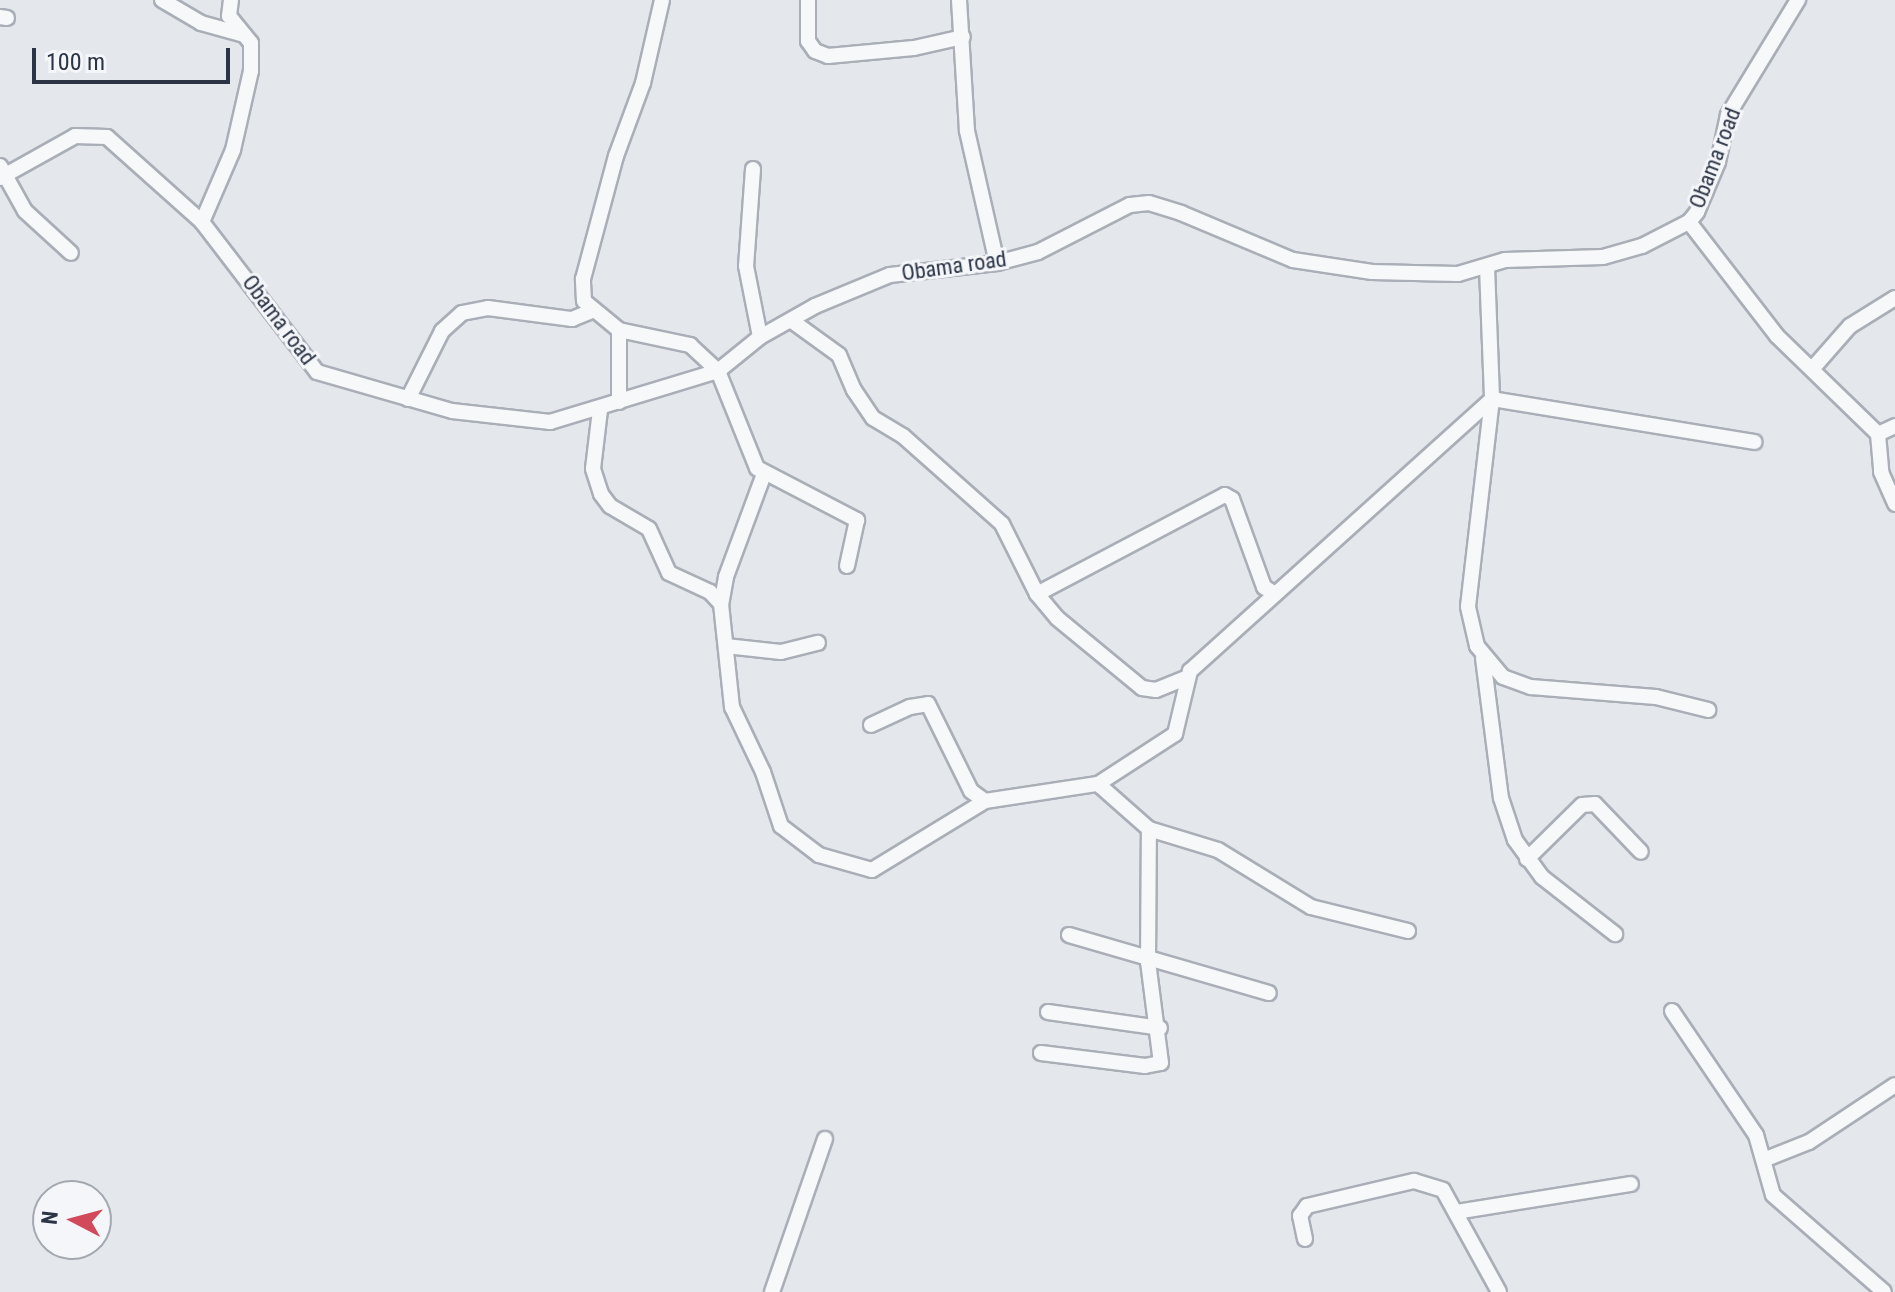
<!DOCTYPE html>
<html>
<head>
<meta charset="utf-8">
<style>
	body { margin:0 }
	#map { position:relative; width:1895px; height:1292px; overflow:hidden; background:#e4e7ec; font-family:"Roboto Condensed",sans-serif }
	div>[style] { position:absolute }
	[style*='--x'] { left:calc(var(--x)*1px); top:calc(var(--y)*1px); width:calc(var(--w)*1px); rotate:calc(var(--a)*1deg) }
	.roads { filter:drop-shadow(2px 0 #a9aeb7) drop-shadow(-2px 0 #a9aeb7) drop-shadow(0 2px #a9aeb7) drop-shadow(0 -2px #a9aeb7) }
	.minor>* { height:14px; margin:-7px; padding:0 7px; transform-origin:7px; border-radius:7px; background:#f7f8fa }
	span { translate:-50% -50%; white-space:nowrap; text-align:center; line-height:1.15; -webkit-text-stroke:6px #f4f6f9; paint-order:stroke }
	.street-label { font-size:22px; color:#2b3445 }
	.north { position:absolute; left:32px; top:1180px; width:80px; height:80px; box-sizing:border-box; background:#f4f6f9; border:2px solid #a4a8b1; border-radius:50%; rotate:276deg; font-size:22px; font-weight:700; line-height:32px; text-align:center; color:#2b3445 }
	.north::after { content:''; display:block; margin:auto; width:28px; height:36px; background:#d1495b; clip-path:polygon(50% 0,100% 100%,50% 72%,0 100%) }
	.scale { position:absolute; left:32px; top:48px; width:198px; height:36px; box-sizing:border-box; border:4px solid #2b3445; border-top:0; padding-left:10px; font-size:24px; line-height:28px; white-space:nowrap; color:#2b3445; -webkit-text-stroke:6px #f4f6f9; paint-order:stroke }
</style>
</head>
<body>
<div id="map">
	<div class="roads">
		<div class="minor">
			<i style="--x:162;--y:0;--w:45;--a:30.5"></i>
			<i style="--x:201;--y:23;--w:45;--a:15.6"></i>
			<i style="--x:808;--y:0;--w:41;--a:90"></i>
			<i style="--x:808;--y:41;--w:12;--a:55"></i>
			<i style="--x:815;--y:51;--w:14;--a:21"></i>
			<i style="--x:828;--y:56;--w:86;--a:-5.3"></i>
			<i style="--x:914;--y:48;--w:50;--a:-12.7"></i>
			<i style="--x:959;--y:0;--w:131;--a:86.5"></i>
			<i style="--x:967;--y:131;--w:135;--a:77.2"></i>
			<i style="--x:0;--y:17;--w:7;--a:8"></i>
			<i style="--x:0;--y:166;--w:51;--a:60.9"></i>
			<i style="--x:25;--y:211;--w:62;--a:42.4"></i>
			<i style="--x:753;--y:169;--w:97;--a:94.1"></i>
			<i style="--x:746;--y:266;--w:72;--a:78.8"></i>
			<i style="--x:0;--y:178;--w:86;--a:-29.2"></i>
			<i style="--x:75;--y:136;--w:32;--a:2"></i>
			<i style="--x:107;--y:137;--w:127;--a:41.8"></i>
			<i style="--x:202;--y:222;--w:189;--a:52.5"></i>
			<i style="--x:317;--y:372;--w:141;--a:16.1"></i>
			<i style="--x:452;--y:411;--w:99;--a:6.4"></i>
			<i style="--x:550;--y:422;--w:176;--a:-16.9"></i>
			<i style="--x:718;--y:371;--w:54;--a:-39"></i>
			<i style="--x:760;--y:337;--w:63;--a:-29.4"></i>
			<i style="--x:815;--y:306;--w:81;--a:-22.5"></i>
			<i style="--x:890;--y:275;--w:108;--a:-6.4"></i>
			<i style="--x:997;--y:263;--w:42;--a:-15"></i>
			<i style="--x:1038;--y:252;--w:103;--a:-27.1"></i>
			<i style="--x:1130;--y:205;--w:19;--a:-6"></i>
			<i style="--x:1149;--y:203;--w:34;--a:17"></i>
			<i style="--x:1181;--y:213;--w:121;--a:22.8"></i>
			<i style="--x:1293;--y:260;--w:80;--a:8.6"></i>
			<i style="--x:1372;--y:272;--w:86;--a:1.3"></i>
			<i style="--x:1458;--y:274;--w:49;--a:-16.6"></i>
			<i style="--x:1505;--y:260;--w:98;--a:-1.8"></i>
			<i style="--x:1603;--y:257;--w:41;--a:-15.8"></i>
			<i style="--x:1642;--y:246;--w:53;--a:-27.1"></i>
			<i style="--x:1689;--y:222;--w:13;--a:-51"></i>
			<i style="--x:1697;--y:212;--w:54;--a:-67.2"></i>
			<i style="--x:1718;--y:162;--w:48;--a:-78"></i>
			<i style="--x:1728;--y:115;--w:135;--a:-58.7"></i>
			<i style="--x:202;--y:222;--w:78;--a:-66.7"></i>
			<i style="--x:233;--y:150;--w:81;--a:-77.2"></i>
			<i style="--x:251;--y:71;--w:28;--a:-90"></i>
			<i style="--x:251;--y:43;--w:35;--a:-129"></i>
			<i style="--x:229;--y:16;--w:16;--a:-83"></i>
			<i style="--x:1689;--y:222;--w:144;--a:52.3"></i>
			<i style="--x:1777;--y:336;--w:141;--a:44.1"></i>
			<i style="--x:1878;--y:434;--w:38;--a:85"></i>
			<i style="--x:1881;--y:472;--w:35;--a:66"></i>
			<i style="--x:1487;--y:267;--w:132;--a:87.8"></i>
			<i style="--x:1492;--y:399;--w:209;--a:96.6"></i>
			<i style="--x:1468;--y:607;--w:40;--a:77"></i>
			<i style="--x:1477;--y:646;--w:40;--a:50"></i>
			<i style="--x:1503;--y:677;--w:30;--a:20"></i>
			<i style="--x:1531;--y:687;--w:125;--a:4.6"></i>
			<i style="--x:1656;--y:697;--w:54;--a:14"></i>
			<i style="--x:792;--y:321;--w:58;--a:35.9"></i>
			<i style="--x:839;--y:355;--w:38;--a:67"></i>
			<i style="--x:854;--y:390;--w:34;--a:56"></i>
			<i style="--x:873;--y:418;--w:35;--a:31"></i>
			<i style="--x:903;--y:436;--w:132;--a:41.6"></i>
			<i style="--x:1002;--y:524;--w:78;--a:63.4"></i>
			<i style="--x:1037;--y:594;--w:31;--a:50"></i>
			<i style="--x:1057;--y:618;--w:110;--a:39.5"></i>
			<i style="--x:1142;--y:688;--w:14;--a:8"></i>
			<i style="--x:1156;--y:690;--w:32;--a:-22"></i>
			<i style="--x:619;--y:330;--w:73;--a:11.9"></i>
			<i style="--x:690;--y:345;--w:38;--a:43"></i>
			<i style="--x:718;--y:371;--w:105;--a:68.1"></i>
			<i style="--x:757;--y:468;--w:113;--a:27.5"></i>
			<i style="--x:857;--y:520;--w:47;--a:102.3"></i>
			<i style="--x:1813;--y:368;--w:56;--a:-48.6"></i>
			<i style="--x:1850;--y:326;--w:53;--a:-31.9"></i>
			<i style="--x:408;--y:399;--w:76;--a:-63.4"></i>
			<i style="--x:442;--y:331;--w:27;--a:-42"></i>
			<i style="--x:462;--y:313;--w:26;--a:-11"></i>
			<i style="--x:488;--y:308;--w:85;--a:7.5"></i>
			<i style="--x:572;--y:319;--w:24;--a:-22"></i>
			<i style="--x:619;--y:402;--w:72;--a:-90"></i>
			<i style="--x:619;--y:330;--w:45;--a:-140.4"></i>
			<i style="--x:584;--y:301;--w:22;--a:-93"></i>
			<i style="--x:583;--y:279;--w:127;--a:-75"></i>
			<i style="--x:616;--y:156;--w:78;--a:-69.7"></i>
			<i style="--x:643;--y:83;--w:85;--a:-77.1"></i>
			<i style="--x:600;--y:410;--w:59;--a:96.8"></i>
			<i style="--x:593;--y:469;--w:26;--a:72"></i>
			<i style="--x:601;--y:494;--w:15;--a:53"></i>
			<i style="--x:610;--y:506;--w:45;--a:30.5"></i>
			<i style="--x:649;--y:529;--w:48;--a:65.6"></i>
			<i style="--x:669;--y:573;--w:45;--a:24.9"></i>
			<i style="--x:710;--y:592;--w:16;--a:47"></i>
			<i style="--x:1878;--y:434;--w:19;--a:-25"></i>
			<i style="--x:764;--y:474;--w:110;--a:110.3"></i>
			<i style="--x:726;--y:577;--w:27;--a:100"></i>
			<i style="--x:721;--y:604;--w:104;--a:83.9"></i>
			<i style="--x:732;--y:707;--w:72;--a:64.5"></i>
			<i style="--x:763;--y:772;--w:57;--a:71.6"></i>
			<i style="--x:781;--y:826;--w:48;--a:37.3"></i>
			<i style="--x:819;--y:855;--w:55;--a:15.8"></i>
			<i style="--x:872;--y:870;--w:132;--a:-31.4"></i>
			<i style="--x:1037;--y:594;--w:212;--a:-27.8"></i>
			<i style="--x:1225;--y:495;--w:8;--a:30"></i>
			<i style="--x:1232;--y:499;--w:94;--a:70"></i>
			<i style="--x:1264;--y:587;--w:13;--a:32"></i>
			<i style="--x:726;--y:646;--w:55;--a:6.2"></i>
			<i style="--x:781;--y:652;--w:38;--a:-14"></i>
			<i style="--x:1483;--y:658;--w:141;--a:82.7"></i>
			<i style="--x:1501;--y:798;--w:44;--a:71.6"></i>
			<i style="--x:1515;--y:840;--w:46;--a:53.9"></i>
			<i style="--x:1542;--y:877;--w:93;--a:38"></i>
			<i style="--x:871;--y:725;--w:43;--a:-24.8"></i>
			<i style="--x:910;--y:707;--w:18;--a:-9"></i>
			<i style="--x:928;--y:704;--w:97;--a:63.7"></i>
			<i style="--x:971;--y:791;--w:17;--a:36"></i>
			<i style="--x:985;--y:801;--w:114;--a:-8.6"></i>
			<i style="--x:1098;--y:784;--w:92;--a:-33"></i>
			<i style="--x:1175;--y:734;--w:65;--a:-76.6"></i>
			<i style="--x:1190;--y:671;--w:406;--a:-42"></i>
			<i style="--x:1492;--y:399;--w:266;--a:9.3"></i>
			<i style="--x:1098;--y:784;--w:68;--a:41.4"></i>
			<i style="--x:1149;--y:829;--w:72;--a:16.9"></i>
			<i style="--x:1218;--y:850;--w:109;--a:31.5"></i>
			<i style="--x:1311;--y:907;--w:100;--a:13.9"></i>
			<i style="--x:1527;--y:859;--w:77;--a:-44.5"></i>
			<i style="--x:1582;--y:805;--w:13;--a:-4"></i>
			<i style="--x:1595;--y:804;--w:66;--a:46.2"></i>
			<i style="--x:1069;--y:935;--w:208;--a:16.2"></i>
			<i style="--x:1672;--y:1011;--w:150;--a:55.9"></i>
			<i style="--x:1756;--y:1135;--w:62;--a:74.2"></i>
			<i style="--x:1773;--y:1195;--w:147;--a:41.1"></i>
			<i style="--x:1048;--y:1012;--w:113;--a:8.1"></i>
			<i style="--x:1041;--y:1053;--w:105;--a:7.1"></i>
			<i style="--x:1145;--y:1066;--w:16;--a:-11"></i>
			<i style="--x:1161;--y:1063;--w:102;--a:-97.3"></i>
			<i style="--x:1148;--y:962;--w:133;--a:-89.6"></i>
			<i style="--x:1766;--y:1159;--w:46;--a:-21.6"></i>
			<i style="--x:1809;--y:1142;--w:103;--a:-33.5"></i>
			<i style="--x:1456;--y:1212;--w:177;--a:-9.1"></i>
			<i style="--x:1305;--y:1239;--w:24;--a:-102"></i>
			<i style="--x:1300;--y:1216;--w:12;--a:-55"></i>
			<i style="--x:1307;--y:1206;--w:110;--a:-13.2"></i>
			<i style="--x:1414;--y:1181;--w:30;--a:17"></i>
			<i style="--x:1443;--y:1190;--w:116;--a:61.2"></i>
			<i style="--x:772;--y:1292;--w:162;--a:-70.9"></i>
		</div>
	</div>
	<div class="street-label">
		<span style="left:1715px;top:158px;rotate:-69deg">Obama road</span>
		<span style="left:954px;top:266px;rotate:-8deg">Obama road</span>
		<span style="left:279px;top:320px;rotate:53deg">Obama road</span>
	</div>
	<div class="north">N</div>
	<div class="scale">100 m</div>
</div>
</body>
</html>
